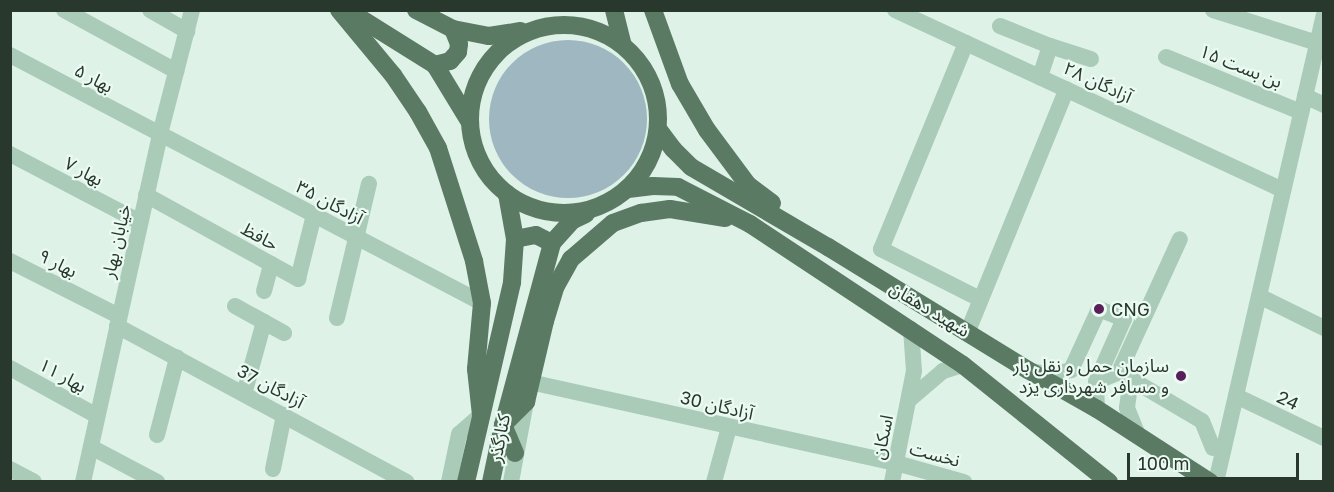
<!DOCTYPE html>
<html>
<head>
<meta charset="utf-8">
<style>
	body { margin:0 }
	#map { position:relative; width:1334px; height:492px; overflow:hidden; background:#def2e8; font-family:"Golos Text","Noto Sans Arabic",sans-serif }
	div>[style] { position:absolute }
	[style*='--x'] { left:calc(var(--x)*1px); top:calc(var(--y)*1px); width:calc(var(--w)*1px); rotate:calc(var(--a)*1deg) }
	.green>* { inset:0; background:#9eb7c1 }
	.round { border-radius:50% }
	.minor>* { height:16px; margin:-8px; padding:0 8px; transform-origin:8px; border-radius:8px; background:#aacbb7 }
	.major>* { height:18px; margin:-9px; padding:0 9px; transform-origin:9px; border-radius:9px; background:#5b7a64 }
	.major>.ring { margin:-9px; padding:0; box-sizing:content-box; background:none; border:18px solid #5b7a64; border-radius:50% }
	.dots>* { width:16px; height:16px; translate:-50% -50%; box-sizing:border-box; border:3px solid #ebfaf2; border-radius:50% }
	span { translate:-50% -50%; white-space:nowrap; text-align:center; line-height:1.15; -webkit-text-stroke:4.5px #ebfaf2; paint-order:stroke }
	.street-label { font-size:18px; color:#29382d }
	.poi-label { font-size:18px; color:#29382d }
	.left { translate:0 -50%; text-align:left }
	.right { translate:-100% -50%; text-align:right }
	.frame { position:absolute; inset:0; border:12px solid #29382d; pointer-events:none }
	.scale { position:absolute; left:1127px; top:453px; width:172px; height:27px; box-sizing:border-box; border:3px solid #29382d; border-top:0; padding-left:8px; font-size:18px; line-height:21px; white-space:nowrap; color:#29382d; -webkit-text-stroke:4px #ebfaf2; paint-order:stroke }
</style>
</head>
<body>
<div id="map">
	<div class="green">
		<i class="round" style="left:489px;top:40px;width:158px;height:158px"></i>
	</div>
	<div class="minor">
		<i style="--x:64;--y:10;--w:128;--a:28.6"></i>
		<i style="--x:150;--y:10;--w:43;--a:29.6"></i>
		<i style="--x:895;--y:10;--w:428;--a:24.9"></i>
		<i style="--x:1213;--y:10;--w:109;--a:17.6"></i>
		<i style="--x:1000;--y:26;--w:54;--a:21.8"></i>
		<i style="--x:1050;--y:46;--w:33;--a:108"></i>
		<i style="--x:966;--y:43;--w:223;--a:112.4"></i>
		<i style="--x:881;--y:249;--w:111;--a:26.8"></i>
		<i style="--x:1050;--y:46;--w:43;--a:17.6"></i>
		<i style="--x:10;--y:55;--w:533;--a:27.72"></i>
		<i style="--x:1166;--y:57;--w:146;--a:22.2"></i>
		<i style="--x:1305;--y:96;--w:21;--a:25"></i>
		<i style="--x:10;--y:154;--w:147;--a:27.6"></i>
		<i style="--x:146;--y:195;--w:174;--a:28.9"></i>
		<i style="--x:298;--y:279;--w:66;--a:-76"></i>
		<i style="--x:10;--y:261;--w:122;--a:26.8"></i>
		<i style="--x:264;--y:291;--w:28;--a:-75"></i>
		<i style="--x:1259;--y:296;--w:72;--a:26.2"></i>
		<i style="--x:235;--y:306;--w:56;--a:28.9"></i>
		<i style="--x:337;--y:318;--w:138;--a:-76.6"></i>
		<i style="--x:117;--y:326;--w:329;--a:28.3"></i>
		<i style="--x:968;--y:331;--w:261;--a:-67.8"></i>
		<i style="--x:10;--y:368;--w:99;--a:28.9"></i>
		<i style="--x:1032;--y:371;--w:18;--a:13"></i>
		<i style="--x:1050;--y:375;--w:22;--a:-13"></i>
		<i style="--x:1071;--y:370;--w:67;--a:-65.3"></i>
		<i style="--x:1099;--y:309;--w:27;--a:22"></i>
		<i style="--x:1124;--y:319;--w:69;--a:114"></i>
		<i style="--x:1096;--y:382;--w:27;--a:88"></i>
		<i style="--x:1119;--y:372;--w:146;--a:-65.4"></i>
		<i style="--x:1131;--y:379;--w:29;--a:98"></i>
		<i style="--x:1127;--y:408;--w:27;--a:68"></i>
		<i style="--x:530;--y:382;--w:375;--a:12.5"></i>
		<i style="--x:896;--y:463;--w:71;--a:15.6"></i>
		<i style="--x:1096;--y:382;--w:25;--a:-23"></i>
		<i style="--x:1119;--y:372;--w:96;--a:30.6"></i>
		<i style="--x:1202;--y:421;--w:29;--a:68"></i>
		<i style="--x:244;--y:394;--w:75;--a:-74.5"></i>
		<i style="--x:1236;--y:396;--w:98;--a:25.5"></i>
		<i style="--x:909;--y:400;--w:45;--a:-40.5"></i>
		<i style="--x:943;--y:371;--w:21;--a:-17"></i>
		<i style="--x:157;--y:435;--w:80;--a:-75.4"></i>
		<i style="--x:91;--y:447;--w:75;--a:27.9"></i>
		<i style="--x:10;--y:469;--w:27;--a:28"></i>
		<i style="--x:273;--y:469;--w:55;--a:-78.5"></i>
		<i style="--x:83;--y:482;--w:356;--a:-77.5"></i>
		<i style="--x:160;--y:134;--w:128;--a:-75.5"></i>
		<i style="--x:449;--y:482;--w:49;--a:-78.2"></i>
		<i style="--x:459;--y:434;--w:29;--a:-41"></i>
		<i style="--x:511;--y:482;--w:81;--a:-79.4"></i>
		<i style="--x:714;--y:482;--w:57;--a:-74.7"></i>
		<i style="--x:892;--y:482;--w:113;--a:-78.8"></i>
		<i style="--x:914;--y:371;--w:42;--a:-94.1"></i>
		<i style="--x:1216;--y:482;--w:479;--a:-77"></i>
	</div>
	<div class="major">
		<i style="--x:339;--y:10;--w:85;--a:50.3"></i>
		<i style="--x:393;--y:75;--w:45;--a:56"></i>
		<i style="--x:418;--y:112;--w:41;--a:60.9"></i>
		<i style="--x:438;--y:148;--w:119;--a:72.3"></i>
		<i style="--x:474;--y:261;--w:43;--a:79.2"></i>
		<i style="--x:482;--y:303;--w:66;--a:95.2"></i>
		<i style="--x:476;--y:369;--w:46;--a:83.8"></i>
		<i style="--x:347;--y:10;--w:104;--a:32"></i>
		<i style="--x:435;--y:65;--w:66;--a:58.7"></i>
		<i style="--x:416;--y:10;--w:42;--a:27.2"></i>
		<i style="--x:453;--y:29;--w:37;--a:11"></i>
		<i style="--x:489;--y:36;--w:32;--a:-9"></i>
		<i style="--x:614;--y:10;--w:36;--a:76"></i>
		<i style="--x:653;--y:10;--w:79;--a:70"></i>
		<i style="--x:680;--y:84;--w:53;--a:59.6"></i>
		<i style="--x:707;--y:130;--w:69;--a:53.3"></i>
		<i style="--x:748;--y:185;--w:30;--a:37"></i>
		<i class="ring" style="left:470px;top:25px;width:170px;height:170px"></i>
		<i style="--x:435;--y:65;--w:16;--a:-15"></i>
		<i style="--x:450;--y:61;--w:12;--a:-48"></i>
		<i style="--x:458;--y:52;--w:8;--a:-83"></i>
		<i style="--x:459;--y:44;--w:16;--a:-112"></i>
		<i style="--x:658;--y:129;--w:25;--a:53"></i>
		<i style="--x:673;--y:149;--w:25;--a:45"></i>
		<i style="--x:691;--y:167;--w:159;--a:30.3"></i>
		<i style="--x:828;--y:247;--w:235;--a:31.6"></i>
		<i style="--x:1028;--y:370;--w:79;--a:29.5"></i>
		<i style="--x:1097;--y:409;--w:135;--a:32.9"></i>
		<i style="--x:628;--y:189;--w:25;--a:-7"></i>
		<i style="--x:653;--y:186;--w:25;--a:2"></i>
		<i style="--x:678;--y:187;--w:81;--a:27.2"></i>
		<i style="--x:750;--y:224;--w:255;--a:33.5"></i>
		<i style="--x:963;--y:365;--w:187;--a:38.7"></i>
		<i style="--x:515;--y:239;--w:21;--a:-11"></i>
		<i style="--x:536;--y:235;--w:18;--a:27"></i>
		<i style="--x:515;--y:453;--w:30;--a:-113"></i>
		<i style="--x:503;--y:425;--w:33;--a:-45"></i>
		<i style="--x:526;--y:402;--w:83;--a:-76.8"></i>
		<i style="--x:545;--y:321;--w:37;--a:-73"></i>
		<i style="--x:556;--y:286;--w:31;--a:-61"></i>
		<i style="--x:571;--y:259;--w:55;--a:-40.6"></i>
		<i style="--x:613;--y:223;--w:30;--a:-20"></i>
		<i style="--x:641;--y:213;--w:29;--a:-8"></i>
		<i style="--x:670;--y:209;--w:56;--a:9.3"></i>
		<i style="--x:466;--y:482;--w:205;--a:-77"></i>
		<i style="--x:512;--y:282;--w:43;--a:-86"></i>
		<i style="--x:515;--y:239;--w:46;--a:-100.1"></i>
		<i style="--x:491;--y:482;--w:58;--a:-78.1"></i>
		<i style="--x:503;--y:425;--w:188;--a:-74.9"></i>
		<i style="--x:552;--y:243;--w:31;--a:-48"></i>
		<i style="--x:573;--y:220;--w:14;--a:-25"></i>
	</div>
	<div class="dots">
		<i style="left:1099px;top:309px;background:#591f58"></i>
		<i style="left:1181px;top:376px;background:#591f58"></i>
	</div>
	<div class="street-label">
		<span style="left:1241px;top:66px;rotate:22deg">بن بست ۱۵</span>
		<span style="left:94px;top:78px;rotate:28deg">بهار ۵</span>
		<span style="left:1098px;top:82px;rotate:25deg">۲۸ آزادگان</span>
		<span style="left:84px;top:171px;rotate:28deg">بهار ۷</span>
		<span style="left:330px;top:202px;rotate:28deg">آزادگان ۳۵</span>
		<span style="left:260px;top:236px;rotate:29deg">حافظ</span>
		<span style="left:116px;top:241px;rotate:-77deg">خیابان بهار</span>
		<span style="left:58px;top:263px;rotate:27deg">بهار ۹</span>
		<span style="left:930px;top:309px;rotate:31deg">شهید دهقان</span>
		<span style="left:63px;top:375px;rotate:29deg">بهار ۱۱</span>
		<span style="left:271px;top:386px;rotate:28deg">آزادگان 37</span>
		<span style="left:1288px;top:400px;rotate:25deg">24</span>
		<span style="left:717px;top:405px;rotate:13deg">آزادگان 30</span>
		<span style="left:882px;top:437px;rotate:-78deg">اسکان</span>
		<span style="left:499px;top:438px;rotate:-79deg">کنارگذر</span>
		<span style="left:935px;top:454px;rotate:15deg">نخست</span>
	</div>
	<div class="poi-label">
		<span class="left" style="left:1111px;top:309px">CNG</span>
		<span class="right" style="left:1169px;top:376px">سازمان حمل و نقل بار<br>و مسافر شهرداری یزد</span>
	</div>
	<div class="frame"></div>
	<div class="scale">100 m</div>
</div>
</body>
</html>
